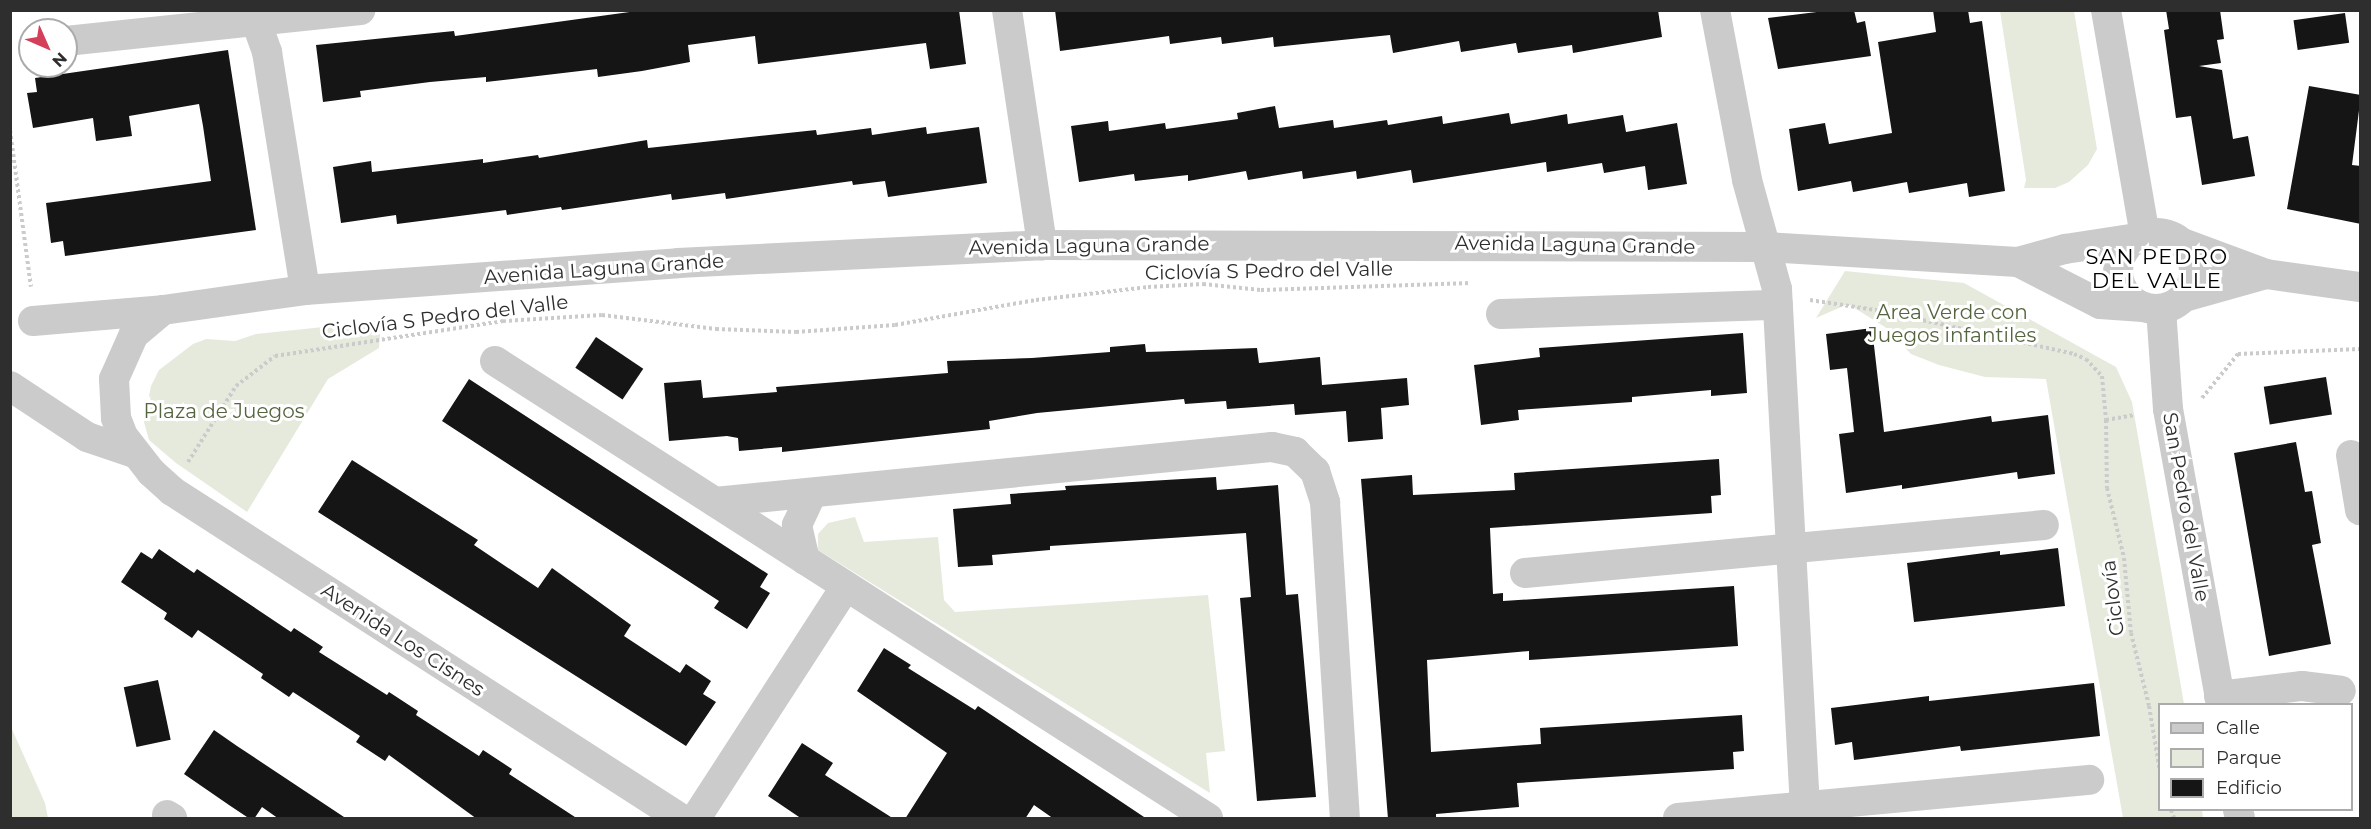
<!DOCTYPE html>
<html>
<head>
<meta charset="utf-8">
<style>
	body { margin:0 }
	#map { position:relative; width:2371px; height:829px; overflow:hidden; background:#fff; font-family:Montserrat,sans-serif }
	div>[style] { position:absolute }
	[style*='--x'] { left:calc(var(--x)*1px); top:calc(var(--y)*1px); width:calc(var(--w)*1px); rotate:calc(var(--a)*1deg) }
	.green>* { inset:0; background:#e5eadd }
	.building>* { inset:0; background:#151515; transform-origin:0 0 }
	.path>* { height:4px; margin-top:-2px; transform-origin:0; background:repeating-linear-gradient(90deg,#cbcbcb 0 3px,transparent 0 6px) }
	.minor>* { height:30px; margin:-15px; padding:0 15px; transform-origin:15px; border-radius:15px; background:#cbcbcb }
	.minor>.ring { margin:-15px; padding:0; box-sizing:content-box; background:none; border:30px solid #cbcbcb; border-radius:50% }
	span { translate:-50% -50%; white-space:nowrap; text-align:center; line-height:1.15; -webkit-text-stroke:6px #fff; paint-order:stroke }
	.street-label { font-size:20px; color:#2e2e2e }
	.park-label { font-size:20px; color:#55653f }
	.neighbourhood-label { font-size:21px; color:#000; letter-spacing:1.5px }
	.frame { position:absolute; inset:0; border:12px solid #2e2e2e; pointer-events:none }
	.legend { position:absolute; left:2158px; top:703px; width:195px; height:108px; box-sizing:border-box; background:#fff; border:2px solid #ababab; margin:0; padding:8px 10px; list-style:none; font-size:18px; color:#2e2e2e }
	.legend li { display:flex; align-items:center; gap:12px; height:30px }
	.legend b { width:30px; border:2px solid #ababab }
	.north { position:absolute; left:18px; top:18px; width:60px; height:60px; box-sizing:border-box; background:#fff; border:2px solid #ababab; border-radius:50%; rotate:135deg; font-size:16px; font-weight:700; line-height:24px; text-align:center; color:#2e2e2e }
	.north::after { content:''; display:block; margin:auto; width:21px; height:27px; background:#d4405a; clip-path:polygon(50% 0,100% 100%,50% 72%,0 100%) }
</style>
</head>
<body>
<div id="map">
	<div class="green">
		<i style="clip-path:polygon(2000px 11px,2074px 11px,2097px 149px,2088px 165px,2069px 182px,2055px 188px,2024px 188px,2026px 180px)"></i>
		<i style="clip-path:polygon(1845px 271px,1964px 283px,2116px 367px,2132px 402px,2184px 704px,2160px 704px,2160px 810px,2202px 810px,2203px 818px,2123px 818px,2046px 379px,1985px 377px,1939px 365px,1911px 354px,1885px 327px,1848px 304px,1816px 318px)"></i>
		<i style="clip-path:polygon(381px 321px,379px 348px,328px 379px,247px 512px,176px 463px,149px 440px,144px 422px,151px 386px,159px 370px,193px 344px,206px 339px,235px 341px,256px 334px)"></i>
		<i style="clip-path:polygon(855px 517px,864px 542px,938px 537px,944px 600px,955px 612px,1208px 595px,1225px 751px,1206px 753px,1210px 793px,818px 550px,818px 534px,828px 523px)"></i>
		<i style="clip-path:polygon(11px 727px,45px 803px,48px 818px,11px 818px)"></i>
	</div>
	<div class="building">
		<i style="clip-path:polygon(644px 10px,959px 10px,966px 64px,930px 69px,926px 43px,758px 64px,755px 36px,688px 45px,690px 62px,642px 71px,598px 77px,597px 69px,486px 82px,486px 77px,430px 82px,360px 91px,361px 97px,323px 102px,316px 45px,454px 31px,455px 36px)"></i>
		<i style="clip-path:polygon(1055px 10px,1658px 10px,1662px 37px,1573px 53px,1572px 45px,1518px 53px,1516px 43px,1461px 52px,1459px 41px,1393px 53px,1390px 35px,1274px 47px,1273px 37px,1222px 44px,1221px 37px,1170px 44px,1169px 36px,1060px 51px)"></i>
		<i style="clip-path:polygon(1833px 10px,1854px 10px,1857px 23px,1865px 21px,1871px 56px,1778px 69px,1768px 18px)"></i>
		<i style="clip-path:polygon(1933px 10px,1968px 10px,1970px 23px,1982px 21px,2005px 191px,1969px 197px,1967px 183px,1909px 193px,1907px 182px,1853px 192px,1851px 181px,1798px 191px,1789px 129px,1825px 123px,1829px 144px,1892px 133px,1878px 42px,1936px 32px)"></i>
		<i style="clip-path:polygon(2166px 10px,2220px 10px,2224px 39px,2217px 40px,2221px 63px,2199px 66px,2222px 70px,2233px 139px,2248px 136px,2255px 176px,2202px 185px,2191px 116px,2176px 118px,2164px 30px,2169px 29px)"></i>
		<i style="left:2345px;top:13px;width:30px;height:52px;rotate:82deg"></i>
		<i style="clip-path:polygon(228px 50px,256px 230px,65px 256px,63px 241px,51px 243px,46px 203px,211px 181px,203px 126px,199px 104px,129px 116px,132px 136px,96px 141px,93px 118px,33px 128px,27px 93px,37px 92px,35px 78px)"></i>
		<i style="clip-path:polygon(2309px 86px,2361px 95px,2352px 165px,2361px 166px,2361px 224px,2287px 209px)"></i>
		<i style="clip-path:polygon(1275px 106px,1279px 128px,1333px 120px,1334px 128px,1387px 120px,1388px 125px,1442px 116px,1443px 124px,1509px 113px,1511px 124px,1567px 114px,1568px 124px,1623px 115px,1626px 132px,1677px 123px,1687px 184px,1648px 190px,1645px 166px,1604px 173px,1602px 163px,1547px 172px,1546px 162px,1413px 183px,1411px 170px,1357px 179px,1356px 171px,1303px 179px,1302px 171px,1248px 180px,1246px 171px,1188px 181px,1188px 175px,1135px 181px,1134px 174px,1079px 182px,1071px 126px,1108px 121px,1109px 131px,1165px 123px,1166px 129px,1238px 119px,1237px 113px)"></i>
		<i style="clip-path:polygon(926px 127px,927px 134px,979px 127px,987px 183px,888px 197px,885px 181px,853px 185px,852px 181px,726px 199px,725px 193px,672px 200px,671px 194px,562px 210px,561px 207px,507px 215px,506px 210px,397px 224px,396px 215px,341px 223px,333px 167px,371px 161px,372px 172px,483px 159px,483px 163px,538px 155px,539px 158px,647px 140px,648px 148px,816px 130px,817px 135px,871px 128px,872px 135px)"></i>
		<i style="clip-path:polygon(1872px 328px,1884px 432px,1991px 416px,1992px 422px,2048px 415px,2055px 474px,2018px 479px,2017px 472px,1902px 489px,1902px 485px,1846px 493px,1839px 434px,1854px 432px,1847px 368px,1830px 370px,1826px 334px)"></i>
		<i style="clip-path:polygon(1743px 333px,1747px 393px,1711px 396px,1711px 390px,1632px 397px,1632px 402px,1518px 410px,1519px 420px,1481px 425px,1474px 365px,1540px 357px,1539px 348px)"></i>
		<i style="left:596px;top:337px;width:57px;height:37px;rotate:34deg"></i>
		<i style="clip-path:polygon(1145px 344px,1146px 352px,1257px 348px,1259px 363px,1320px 357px,1322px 385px,1407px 378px,1409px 405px,1381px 408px,1383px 439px,1348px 442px,1346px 411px,1295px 415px,1294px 404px,1227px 409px,1226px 401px,1185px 404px,1184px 399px,1037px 413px,989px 421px,990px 429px,782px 452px,782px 447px,739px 451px,738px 438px,727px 436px,669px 441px,664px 383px,701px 380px,703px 398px,777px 392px,776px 387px,948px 373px,947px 361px,1032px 358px,1110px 352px,1110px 347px)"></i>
		<i style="left:2326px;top:377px;width:38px;height:63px;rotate:81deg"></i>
		<i style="clip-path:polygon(469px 379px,768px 574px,760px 587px,770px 593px,747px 629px,714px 608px,719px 601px,442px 421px)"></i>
		<i style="clip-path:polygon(2296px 442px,2305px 492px,2312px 491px,2321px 543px,2312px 545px,2331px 644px,2269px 656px,2234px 453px)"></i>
		<i style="clip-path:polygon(1719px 459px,1721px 495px,1711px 496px,1712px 513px,1490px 528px,1493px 594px,1503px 593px,1503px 601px,1734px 586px,1738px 646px,1529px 660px,1529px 651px,1427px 660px,1431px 752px,1541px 744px,1540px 728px,1742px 715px,1744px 751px,1733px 752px,1734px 769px,1517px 783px,1519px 807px,1436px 814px,1436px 819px,1388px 819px,1361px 479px,1412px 475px,1413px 495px,1515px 490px,1514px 473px)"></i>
		<i style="clip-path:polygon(352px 460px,478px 540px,474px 545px,538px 588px,552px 568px,631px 625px,624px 636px,680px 673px,686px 664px,711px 681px,703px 694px,716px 702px,686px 746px,318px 512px)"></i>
		<i style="clip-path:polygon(1216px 477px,1217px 490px,1278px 485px,1286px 595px,1298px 594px,1316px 797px,1257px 801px,1240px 598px,1251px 597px,1246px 533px,1050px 546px,1050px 550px,992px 555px,993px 565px,958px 567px,953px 509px,1011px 504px,1010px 494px,1066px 490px,1065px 486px)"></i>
		<i style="clip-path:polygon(2058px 548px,2065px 606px,1914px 622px,1907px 563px,2000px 551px,2000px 555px)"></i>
		<i style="clip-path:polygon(159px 549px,194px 573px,197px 569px,291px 632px,294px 628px,323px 647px,319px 652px,387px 695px,389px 692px,418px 711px,416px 715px,479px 756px,483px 750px,512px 769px,509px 774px,578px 819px,477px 819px,389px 755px,385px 761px,356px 742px,360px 736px,293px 692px,289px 697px,261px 678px,263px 674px,198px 630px,192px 638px,164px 619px,167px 613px,121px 582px,141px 552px,152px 559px)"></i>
		<i style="clip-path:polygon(884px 648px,911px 665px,908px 668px,975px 710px,978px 706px,1147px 819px,1054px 819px,1034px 805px,1025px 819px,905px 819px,947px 753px,857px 691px)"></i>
		<i style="left:158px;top:680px;width:61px;height:35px;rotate:78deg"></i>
		<i style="clip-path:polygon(2094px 683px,2100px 736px,1961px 751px,1960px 746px,1854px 760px,1852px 742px,1835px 745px,1831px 708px,1929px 696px,1929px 701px)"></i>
		<i style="clip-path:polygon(214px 730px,237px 746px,347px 819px,279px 819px,262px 807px,254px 819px,250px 819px,229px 805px,184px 774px)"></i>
		<i style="clip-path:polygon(802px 743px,833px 763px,825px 775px,894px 819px,802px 819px,768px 796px)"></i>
	</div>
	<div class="path">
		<i style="--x:10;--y:130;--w:158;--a:82.4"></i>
		<i style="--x:1810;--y:300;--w:73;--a:8.7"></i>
		<i style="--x:1882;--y:311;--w:197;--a:12.6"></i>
		<i style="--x:2074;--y:354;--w:13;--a:23"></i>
		<i style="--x:2086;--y:359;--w:23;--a:47"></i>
		<i style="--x:2102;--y:376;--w:44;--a:84.8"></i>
		<i style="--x:2106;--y:420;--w:29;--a:-10"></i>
		<i style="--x:2202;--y:398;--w:57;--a:-50.7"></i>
		<i style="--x:2238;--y:354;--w:122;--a:-2.3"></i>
		<i style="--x:2106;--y:420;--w:68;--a:89.2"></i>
		<i style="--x:2107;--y:488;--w:72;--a:76.3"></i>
		<i style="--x:2124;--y:558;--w:75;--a:84.7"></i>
		<i style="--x:2131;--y:633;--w:75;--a:76.1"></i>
		<i style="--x:2149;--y:706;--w:67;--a:80.5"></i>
		<i style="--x:188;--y:462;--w:90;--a:-57.7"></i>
		<i style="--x:236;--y:386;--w:49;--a:-37.6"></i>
		<i style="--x:275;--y:356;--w:231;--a:-8.7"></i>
		<i style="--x:503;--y:321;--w:99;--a:-3.5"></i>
		<i style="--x:602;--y:315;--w:115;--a:7"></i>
		<i style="--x:716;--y:329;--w:80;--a:2.1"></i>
		<i style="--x:796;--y:332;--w:99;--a:-4"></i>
		<i style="--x:895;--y:325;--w:143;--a:-10.1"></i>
		<i style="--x:1036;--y:300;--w:113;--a:-6.6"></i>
		<i style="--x:1148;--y:287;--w:55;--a:-3.1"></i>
		<i style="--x:1203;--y:284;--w:58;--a:5.9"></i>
		<i style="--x:1261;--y:290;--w:210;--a:-1.9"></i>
		<i style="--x:2171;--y:810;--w:9;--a:69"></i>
	</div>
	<div class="minor">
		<i style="--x:252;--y:10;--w:45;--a:70.3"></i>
		<i style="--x:267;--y:52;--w:241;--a:80.9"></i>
		<i style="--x:1007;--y:10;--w:238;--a:81.5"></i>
		<i style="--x:1715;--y:10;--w:173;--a:79.3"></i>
		<i style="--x:1747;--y:180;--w:113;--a:74.6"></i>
		<i style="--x:1777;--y:289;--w:519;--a:86.91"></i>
		<i style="--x:2106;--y:10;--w:228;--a:80.2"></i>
		<i style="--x:66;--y:41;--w:296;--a:-6"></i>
		<i class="ring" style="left:2118px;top:233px;width:46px;height:46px"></i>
		<i style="--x:2180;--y:242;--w:92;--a:20.4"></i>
		<i style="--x:2266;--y:274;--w:95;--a:7.9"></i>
		<i style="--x:2018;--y:262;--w:92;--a:27.1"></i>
		<i style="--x:2100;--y:304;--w:43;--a:4"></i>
		<i style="--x:2184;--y:297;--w:85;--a:-15.7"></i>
		<i style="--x:2161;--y:309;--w:100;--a:86"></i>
		<i style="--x:2168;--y:409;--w:300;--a:79.8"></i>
		<i style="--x:163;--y:310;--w:38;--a:140"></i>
		<i style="--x:134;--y:334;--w:49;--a:114"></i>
		<i style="--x:114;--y:379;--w:39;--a:87"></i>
		<i style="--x:116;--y:418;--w:19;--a:69"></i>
		<i style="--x:123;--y:436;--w:46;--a:52.1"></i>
		<i style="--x:151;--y:472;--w:28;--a:42"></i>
		<i style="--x:172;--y:491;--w:604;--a:32.77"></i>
		<i style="--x:1501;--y:314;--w:277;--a:-1.9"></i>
		<i style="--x:33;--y:321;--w:130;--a:-4.8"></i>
		<i style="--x:163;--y:310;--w:143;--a:-8"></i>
		<i style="--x:305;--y:290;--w:374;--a:-4.1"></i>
		<i style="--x:678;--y:263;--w:364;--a:-2.8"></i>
		<i style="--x:1042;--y:245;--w:724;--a:0.16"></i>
		<i style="--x:1766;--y:247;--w:252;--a:3.4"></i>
		<i style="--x:2018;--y:262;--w:49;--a:-15.5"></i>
		<i style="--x:2065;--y:249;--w:74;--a:-8.6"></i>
		<i style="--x:495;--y:361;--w:847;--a:32.66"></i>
		<i style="--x:10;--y:386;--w:92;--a:33.5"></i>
		<i style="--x:87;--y:437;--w:50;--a:18.8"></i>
		<i style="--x:2351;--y:455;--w:56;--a:80.7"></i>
		<i style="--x:715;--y:502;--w:560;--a:-5.64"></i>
		<i style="--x:1272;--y:447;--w:24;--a:12"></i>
		<i style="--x:1295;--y:452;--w:28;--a:44"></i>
		<i style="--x:1315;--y:471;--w:33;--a:72"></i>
		<i style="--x:1325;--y:502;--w:317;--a:86.4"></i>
		<i style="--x:805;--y:560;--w:36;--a:-103"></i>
		<i style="--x:797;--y:525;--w:35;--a:-65"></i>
		<i style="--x:1525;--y:573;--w:521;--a:-5.28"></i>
		<i style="--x:2219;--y:696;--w:84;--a:-6.9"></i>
		<i style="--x:2302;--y:686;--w:39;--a:7"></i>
		<i style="--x:2238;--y:810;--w:8;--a:76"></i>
		<i style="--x:167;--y:815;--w:6;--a:31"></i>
		<i style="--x:696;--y:818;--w:276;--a:-57.1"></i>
		<i style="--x:1678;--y:818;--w:413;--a:-5.3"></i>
	</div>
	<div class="street-label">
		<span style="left:1575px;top:245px;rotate:1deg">Avenida Laguna Grande</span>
		<span style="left:1089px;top:246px;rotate:-1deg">Avenida Laguna Grande</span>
		<span style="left:604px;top:269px;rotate:-4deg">Avenida Laguna Grande</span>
		<span style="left:1269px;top:271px;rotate:-1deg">Ciclovía S Pedro del Valle</span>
		<span style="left:445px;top:317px;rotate:-7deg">Ciclovía S Pedro del Valle</span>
		<span style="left:2186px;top:507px;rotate:80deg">San Pedro del Valle</span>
		<span style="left:2113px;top:598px;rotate:-97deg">Ciclovía</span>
		<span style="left:403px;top:640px;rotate:33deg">Avenida Los Cisnes</span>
	</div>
	<div class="park-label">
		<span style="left:1952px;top:324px">Area Verde con<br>Juegos infantiles</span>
		<span style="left:224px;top:411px">Plaza de Juegos</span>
	</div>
	<div class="neighbourhood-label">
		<span style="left:2157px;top:269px">SAN PEDRO<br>DEL VALLE</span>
	</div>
	<div class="frame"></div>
	<ul class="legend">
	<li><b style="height:8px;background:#cbcbcb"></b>Calle</li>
	<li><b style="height:16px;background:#e5eadd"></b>Parque</li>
	<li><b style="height:16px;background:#151515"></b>Edificio</li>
	</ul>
	<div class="north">N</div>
</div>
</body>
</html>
